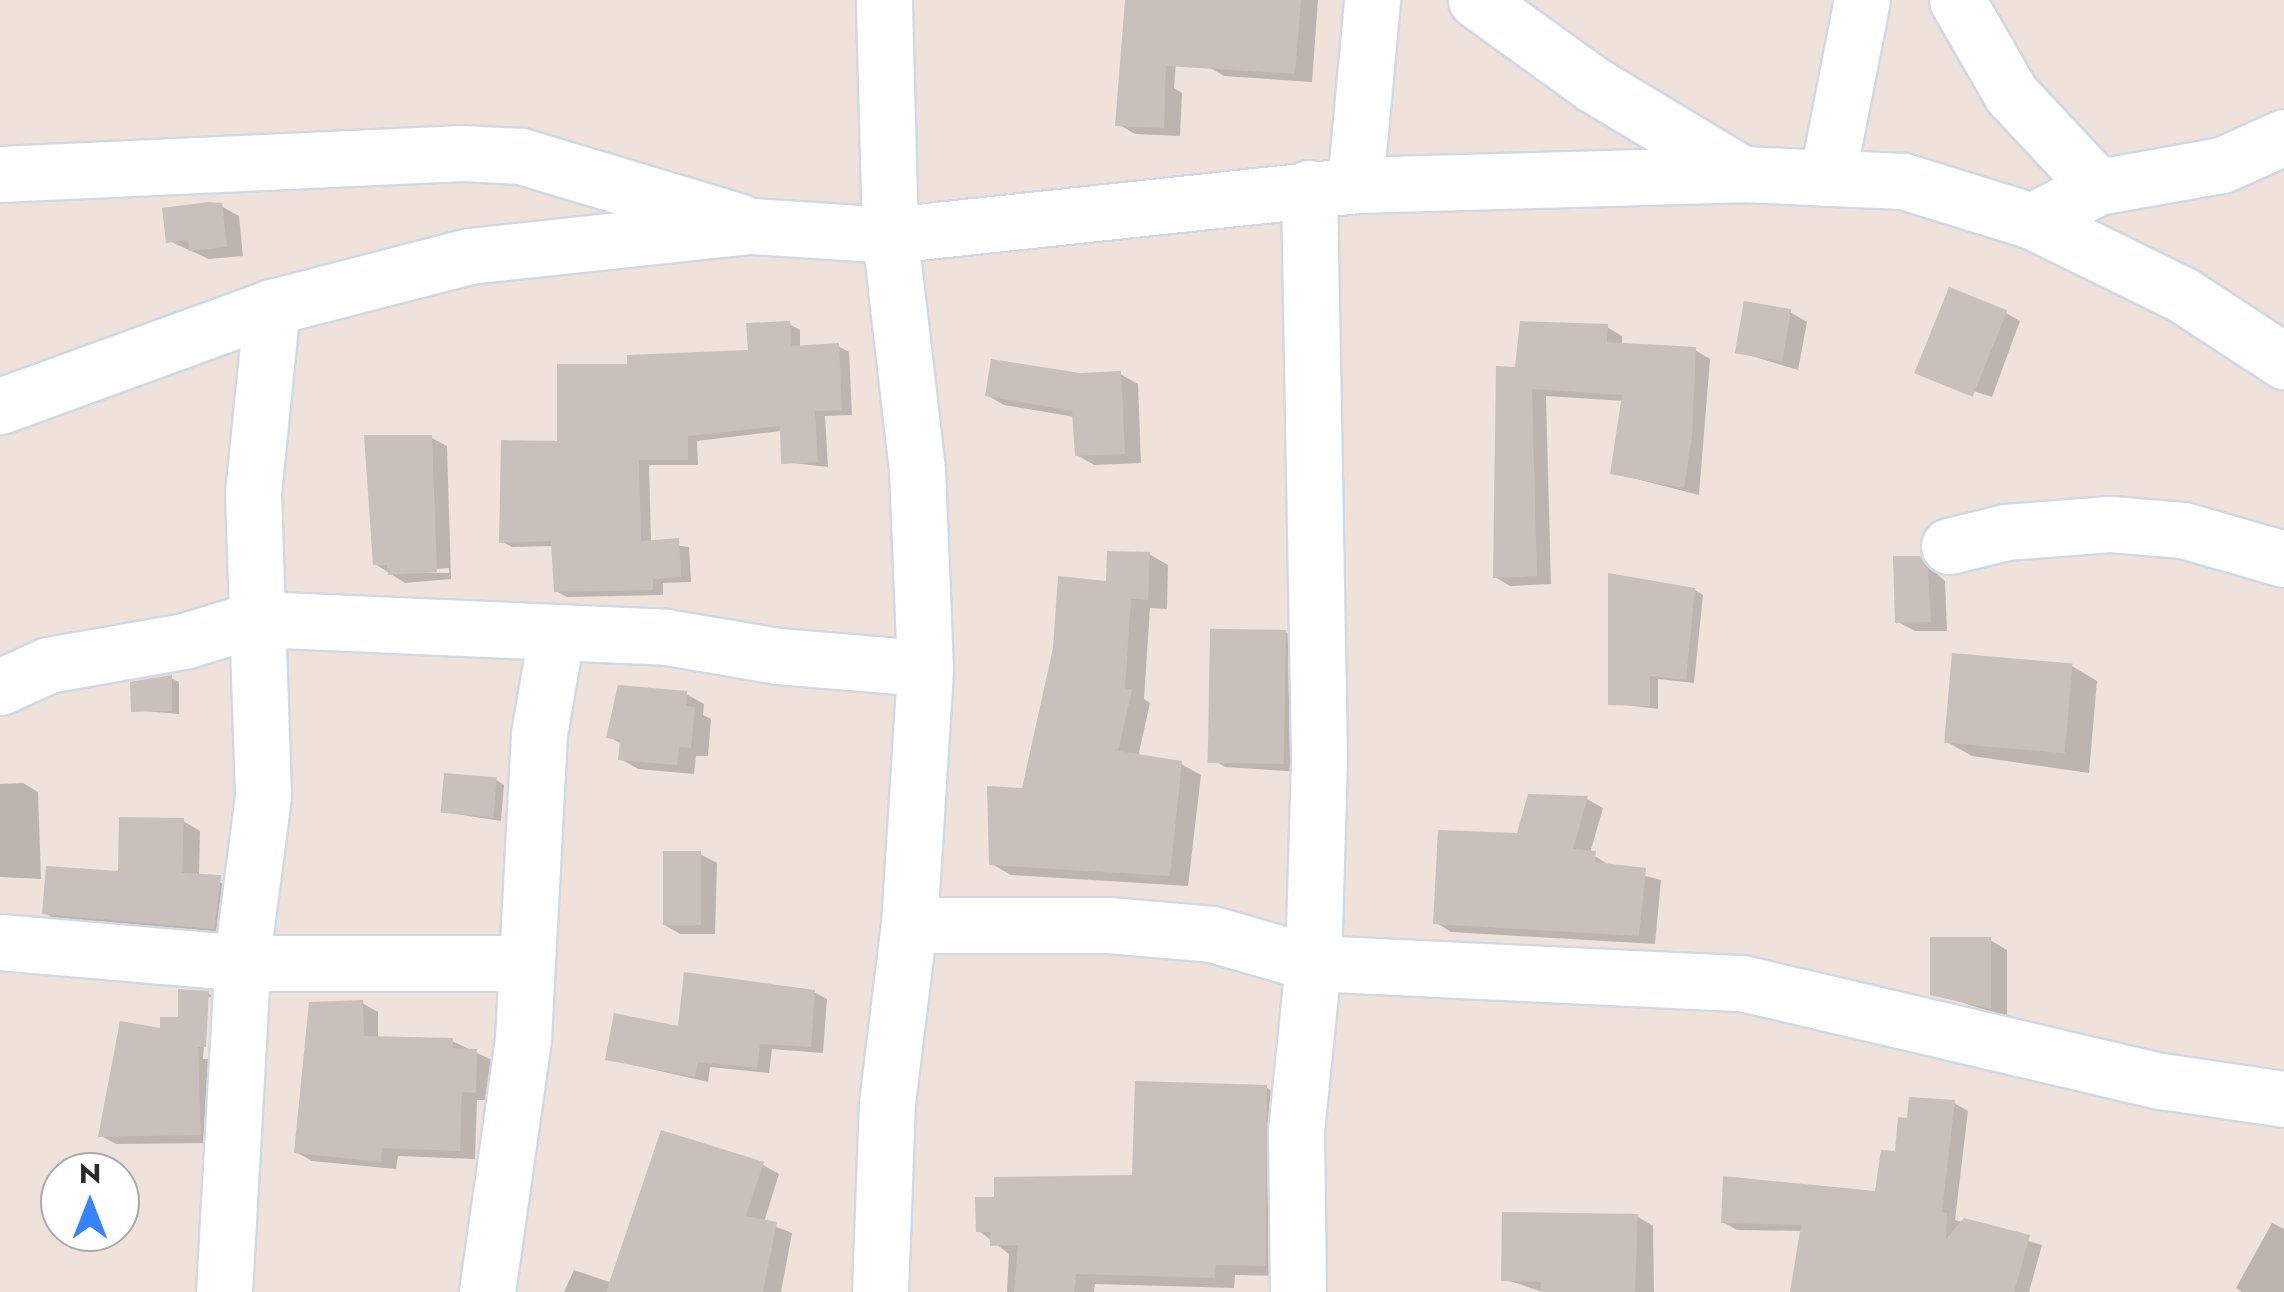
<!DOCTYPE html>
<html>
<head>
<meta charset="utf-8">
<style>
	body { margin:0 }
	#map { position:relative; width:2284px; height:1292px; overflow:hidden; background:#eee2db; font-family:Jost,sans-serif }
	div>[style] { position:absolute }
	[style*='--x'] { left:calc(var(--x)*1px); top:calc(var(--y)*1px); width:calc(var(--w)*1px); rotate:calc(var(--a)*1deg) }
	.shadow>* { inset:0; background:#0003 }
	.building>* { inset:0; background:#c9bfbb; transform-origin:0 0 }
	.roads { filter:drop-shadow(2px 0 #d0d8e5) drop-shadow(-2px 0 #d0d8e5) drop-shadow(0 2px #d0d8e5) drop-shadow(0 -2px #d0d8e5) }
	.minor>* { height:55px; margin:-27.5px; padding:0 27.5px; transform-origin:27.5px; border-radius:27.5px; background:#fff }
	span { translate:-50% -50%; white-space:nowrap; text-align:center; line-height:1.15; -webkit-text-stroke:8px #fff; paint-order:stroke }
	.north { position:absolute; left:40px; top:1152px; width:100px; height:100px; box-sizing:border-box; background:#fff; border:2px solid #aaa; border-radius:50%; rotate:0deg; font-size:28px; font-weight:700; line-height:40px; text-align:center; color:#2a2a2a }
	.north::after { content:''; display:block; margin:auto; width:35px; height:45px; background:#3783ff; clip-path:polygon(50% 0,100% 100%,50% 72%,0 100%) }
</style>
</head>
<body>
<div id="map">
	<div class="shadow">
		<i style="clip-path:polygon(1128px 0,1181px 0,1174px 88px,1182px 93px,1180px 136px,1135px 134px,1118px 124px)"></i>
		<i style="clip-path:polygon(1219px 0,1318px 0,1312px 82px,1224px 76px,1207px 66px)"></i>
		<i style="clip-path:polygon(221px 206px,239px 216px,243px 256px,209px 259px,169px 241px)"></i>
		<i style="clip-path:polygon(1790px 312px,1807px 322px,1798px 370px,1738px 352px)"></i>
		<i style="clip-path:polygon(2006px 313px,2020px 321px,1992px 397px,1918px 373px)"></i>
		<i style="clip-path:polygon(789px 324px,800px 330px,800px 348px,838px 346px,849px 352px,852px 415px,825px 416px,828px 467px,784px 462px,782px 431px,697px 441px,698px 465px,649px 465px,651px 542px,689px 547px,691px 582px,663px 583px,663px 595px,567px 597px,556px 591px,554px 546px,512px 547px,501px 541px,559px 443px,630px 366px,750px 352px)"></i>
		<i style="clip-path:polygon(1607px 327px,1622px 336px,1622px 345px,1695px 350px,1710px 359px,1699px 495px,1613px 473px,1624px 401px,1546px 396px,1551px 584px,1510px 586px,1495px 577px,1517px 369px)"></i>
		<i style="clip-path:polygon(1120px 374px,1138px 384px,1141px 463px,1094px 465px,1077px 455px,1075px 417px,1004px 405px,987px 395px)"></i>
		<i style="clip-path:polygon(evenodd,432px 438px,447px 446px,451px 579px,405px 583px,375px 564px,432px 438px,449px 568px,449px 573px,398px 572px,449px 568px)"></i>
		<i style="clip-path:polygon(1149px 554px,1168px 565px,1167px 609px,1150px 608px,1144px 699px,1150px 703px,1138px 757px,1181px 764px,1201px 775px,1188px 886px,1011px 875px,992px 864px,1109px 583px)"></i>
		<i style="clip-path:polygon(1919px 558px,1945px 581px,1947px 631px,1915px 631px,1898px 622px)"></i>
		<i style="clip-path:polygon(1695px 590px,1703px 595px,1694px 683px,1658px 679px,1658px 709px,1610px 703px)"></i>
		<i style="clip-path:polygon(1285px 632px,1302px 642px,1301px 772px,1225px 767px,1208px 757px)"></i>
		<i style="clip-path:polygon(2072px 666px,2097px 681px,2089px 773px,1972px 756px,1947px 742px)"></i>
		<i style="clip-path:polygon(171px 678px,179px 682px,179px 714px,133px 710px)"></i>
		<i style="clip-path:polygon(686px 694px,704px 704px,703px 715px,711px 719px,708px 756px,696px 756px,694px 774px,638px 769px,621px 759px,622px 744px,609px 737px)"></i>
		<i style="clip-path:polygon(496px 780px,504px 785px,501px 821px,443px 812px)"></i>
		<i style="clip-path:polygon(23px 783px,38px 792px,41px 879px,0 877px,0 784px)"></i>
		<i style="clip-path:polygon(1587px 799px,1603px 808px,1590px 853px,1612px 867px,1661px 880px,1655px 944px,1451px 932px,1435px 922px,1519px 836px)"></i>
		<i style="clip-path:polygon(183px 821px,200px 831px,199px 876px,238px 888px,231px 937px,62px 923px,45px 913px,121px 874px)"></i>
		<i style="clip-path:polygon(700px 854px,717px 863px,715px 934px,680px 934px,663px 924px)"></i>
		<i style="clip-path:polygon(1990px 940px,2007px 950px,2007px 1017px,1933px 993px)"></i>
		<i style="clip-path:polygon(814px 992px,827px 999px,823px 1053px,772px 1049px,769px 1073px,710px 1067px,708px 1082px,607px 1059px,680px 1029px)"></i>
		<i style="clip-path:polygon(evenodd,209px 994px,224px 1003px,216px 1143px,116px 1144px,101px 1136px,163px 1031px,209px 994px,207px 997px,212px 997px,208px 1059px,203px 1059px,207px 997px)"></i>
		<i style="clip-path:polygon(362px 1003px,378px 1012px,378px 1039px,452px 1041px,492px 1060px,491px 1100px,477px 1100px,475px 1159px,398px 1156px,396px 1169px,312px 1161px,296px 1152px)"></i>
		<i style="clip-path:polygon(1267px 1088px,1286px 1099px,1286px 1276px,1235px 1275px,1234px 1288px,1095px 1284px,1094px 1292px,1007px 1292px,1009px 1254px,979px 1231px,1134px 1177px)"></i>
		<i style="clip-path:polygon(1954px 1103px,1968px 1111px,1955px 1220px,2042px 1245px,2029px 1292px,1792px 1292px,1803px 1231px,1737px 1230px,1723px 1222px,1877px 1194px,1910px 1120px)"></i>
		<i style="clip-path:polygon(763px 1165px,779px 1174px,764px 1222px,792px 1233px,781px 1292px,667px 1292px)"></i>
		<i style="clip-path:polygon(1638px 1217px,1653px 1226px,1654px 1292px,1543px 1292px,1504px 1279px)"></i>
		<i style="clip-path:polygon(2272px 1223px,2284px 1229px,2284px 1292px,2242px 1292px,2236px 1288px)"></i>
		<i style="clip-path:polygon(574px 1270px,630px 1289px,635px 1292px,564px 1292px)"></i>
	</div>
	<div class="building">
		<i style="clip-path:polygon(1125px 0,1301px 0,1295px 74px,1166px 66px,1164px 128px,1115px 126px)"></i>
		<i style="clip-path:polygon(209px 202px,222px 203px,227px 247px,189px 251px,188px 240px,166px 243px,162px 208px)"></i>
		<i style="left:1949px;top:287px;width:63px;height:93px;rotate:22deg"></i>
		<i style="left:1744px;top:301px;width:48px;height:53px;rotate:10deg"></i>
		<i style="clip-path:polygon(790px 321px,791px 346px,839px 343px,842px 410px,815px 411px,818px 462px,781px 464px,780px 426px,688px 436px,688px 460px,639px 460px,641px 541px,679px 538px,681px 577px,653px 579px,653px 590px,554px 592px,551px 541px,499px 543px,501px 440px,557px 441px,557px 364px,627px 364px,627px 355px,748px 350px,746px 323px)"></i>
		<i style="clip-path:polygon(1520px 321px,1608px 324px,1607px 342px,1696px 347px,1692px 435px,1684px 488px,1610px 474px,1622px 395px,1532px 389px,1537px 576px,1493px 578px,1496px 366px,1515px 367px)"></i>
		<i style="clip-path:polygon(991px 359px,1080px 373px,1121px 371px,1125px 454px,1075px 456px,1072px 411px,985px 396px)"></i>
		<i style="clip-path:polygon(364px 435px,432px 435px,437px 572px,388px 575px,387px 565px,373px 565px)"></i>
		<i style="clip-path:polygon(1107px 551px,1150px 552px,1148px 600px,1131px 599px,1125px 688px,1132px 690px,1118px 751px,1182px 761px,1170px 876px,989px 865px,987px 786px,1022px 788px,1053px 648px,1058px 576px,1106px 581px)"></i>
		<i style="clip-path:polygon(1893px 556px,1920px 556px,1928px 569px,1931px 622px,1895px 623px)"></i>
		<i style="clip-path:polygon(1608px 573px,1695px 588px,1686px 680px,1650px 676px,1650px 706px,1608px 705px)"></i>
		<i style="left:1286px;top:630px;width:134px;height:76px;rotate:91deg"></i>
		<i style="left:1952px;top:653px;width:121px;height:90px;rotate:5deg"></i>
		<i style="clip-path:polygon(172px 675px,172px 711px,131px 712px,130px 682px)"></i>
		<i style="clip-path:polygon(618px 685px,687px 691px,686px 706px,695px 707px,691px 748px,679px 747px,677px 765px,618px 760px,620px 740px,606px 738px)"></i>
		<i style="left:444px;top:773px;width:53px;height:40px;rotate:5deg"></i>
		<i style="clip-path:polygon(1528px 794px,1588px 796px,1573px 849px,1596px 851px,1595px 862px,1646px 868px,1639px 936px,1433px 924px,1438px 830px,1517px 833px)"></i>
		<i style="clip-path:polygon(119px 817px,184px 818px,182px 873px,221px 875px,214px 929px,42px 914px,46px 866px,118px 871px)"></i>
		<i style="left:663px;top:851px;width:38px;height:74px"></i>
		<i style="clip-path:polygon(1930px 937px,1991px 937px,1991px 1009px,1930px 995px)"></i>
		<i style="clip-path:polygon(684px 972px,815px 990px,811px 1047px,760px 1044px,757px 1068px,698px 1062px,695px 1077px,605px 1060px,614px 1013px,678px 1026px)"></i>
		<i style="clip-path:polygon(178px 989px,209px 991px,206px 1047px,198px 1047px,201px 1135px,98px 1137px,120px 1021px,160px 1028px,160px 1017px,178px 1017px)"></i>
		<i style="clip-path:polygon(363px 1000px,364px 1036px,453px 1038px,453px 1048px,477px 1049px,476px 1093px,462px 1092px,460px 1151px,382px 1148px,381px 1162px,294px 1153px,309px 1002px)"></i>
		<i style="clip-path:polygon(1135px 1081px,1267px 1085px,1266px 1266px,1216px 1265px,1215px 1278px,1076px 1274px,1074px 1292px,1014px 1292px,1018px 1245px,990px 1246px,990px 1232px,976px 1232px,975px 1197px,994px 1197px,994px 1177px,1132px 1175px)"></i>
		<i style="clip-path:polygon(1909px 1097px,1955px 1100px,1942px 1212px,1947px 1213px,1946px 1239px,1964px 1218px,2030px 1235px,2014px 1292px,1790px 1292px,1801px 1225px,1721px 1223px,1723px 1176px,1875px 1191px,1881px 1150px,1895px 1151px,1898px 1117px,1907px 1118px)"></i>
		<i style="clip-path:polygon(661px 1130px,764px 1162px,746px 1216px,777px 1222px,763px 1292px,606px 1292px)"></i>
		<i style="clip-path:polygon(1502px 1212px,1638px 1214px,1635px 1292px,1540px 1292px,1541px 1282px,1501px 1281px)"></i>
	</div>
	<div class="roads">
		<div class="minor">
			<i style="--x:1476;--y:0;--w:145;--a:35.8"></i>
			<i style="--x:1594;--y:85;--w:173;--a:31"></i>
			<i style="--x:1957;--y:0;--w:108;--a:60.1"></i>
			<i style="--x:2011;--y:94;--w:127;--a:46.9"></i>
			<i style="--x:0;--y:174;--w:463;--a:-2.6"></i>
			<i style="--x:463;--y:153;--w:58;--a:3"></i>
			<i style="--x:521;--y:156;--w:226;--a:16.7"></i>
			<i style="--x:1827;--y:178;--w:181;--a:-78.9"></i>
			<i style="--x:1355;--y:185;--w:186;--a:-84.7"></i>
			<i style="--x:2032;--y:221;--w:74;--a:-27.3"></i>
			<i style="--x:2098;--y:187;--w:126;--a:-10.1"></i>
			<i style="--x:2222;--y:165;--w:68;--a:-24.3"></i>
			<i style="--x:0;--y:406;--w:289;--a:-20"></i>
			<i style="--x:272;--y:307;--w:203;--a:-14.5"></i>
			<i style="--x:469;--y:256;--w:285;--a:-6.1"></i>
			<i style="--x:752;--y:226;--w:138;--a:3.7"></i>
			<i style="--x:890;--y:235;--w:468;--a:-6.1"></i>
			<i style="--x:1355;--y:185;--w:387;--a:-1.6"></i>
			<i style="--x:1742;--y:174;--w:161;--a:2.5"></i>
			<i style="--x:1903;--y:181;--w:135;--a:17.2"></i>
			<i style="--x:2032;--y:221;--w:168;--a:26.1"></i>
			<i style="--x:2183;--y:295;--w:121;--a:33.2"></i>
			<i style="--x:1949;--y:546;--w:59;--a:-13.8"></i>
			<i style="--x:2006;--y:532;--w:104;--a:-4.4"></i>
			<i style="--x:2110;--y:524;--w:73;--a:4.7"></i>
			<i style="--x:2183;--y:530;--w:105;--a:16"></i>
			<i style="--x:0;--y:687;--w:53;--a:-24.6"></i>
			<i style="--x:48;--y:665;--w:138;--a:-10"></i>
			<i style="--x:184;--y:641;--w:76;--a:-16.8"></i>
			<i style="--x:257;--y:619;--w:409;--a:2.5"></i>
			<i style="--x:666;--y:637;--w:114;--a:9.6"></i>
			<i style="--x:778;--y:656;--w:147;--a:4.7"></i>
			<i style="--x:909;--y:925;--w:199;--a:0"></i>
			<i style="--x:1108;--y:925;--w:104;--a:4.9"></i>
			<i style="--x:1212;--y:934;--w:105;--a:16"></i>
			<i style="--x:1313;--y:963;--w:429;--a:2.7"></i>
			<i style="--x:1742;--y:983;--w:430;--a:13.2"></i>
			<i style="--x:2161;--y:1081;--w:124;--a:8.3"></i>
			<i style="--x:0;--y:942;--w:244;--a:4.9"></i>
			<i style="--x:243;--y:963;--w:281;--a:0"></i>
			<i style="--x:224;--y:1292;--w:343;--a:-86.8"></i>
			<i style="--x:243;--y:950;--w:156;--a:-82.6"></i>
			<i style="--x:263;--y:795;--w:302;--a:-91.9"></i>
			<i style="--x:253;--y:493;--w:187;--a:-84.2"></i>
			<i style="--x:487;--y:1292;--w:256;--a:-81.9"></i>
			<i style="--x:523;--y:1039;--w:305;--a:-87"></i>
			<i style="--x:539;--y:734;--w:99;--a:-80.2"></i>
			<i style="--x:880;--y:1292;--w:189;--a:-87.9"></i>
			<i style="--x:887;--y:1103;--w:179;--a:-83"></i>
			<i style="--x:909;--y:925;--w:257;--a:-86.4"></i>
			<i style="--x:925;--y:668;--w:198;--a:-92.3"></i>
			<i style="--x:917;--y:470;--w:237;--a:-96.6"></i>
			<i style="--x:890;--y:235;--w:235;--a:-91.5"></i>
			<i style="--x:1298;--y:1292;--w:161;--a:-90.7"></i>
			<i style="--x:1296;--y:1131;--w:169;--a:-84.2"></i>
			<i style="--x:1313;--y:963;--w:207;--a:-88.3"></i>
			<i style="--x:1319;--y:756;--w:568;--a:-91.01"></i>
		</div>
	</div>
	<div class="north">N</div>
</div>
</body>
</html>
